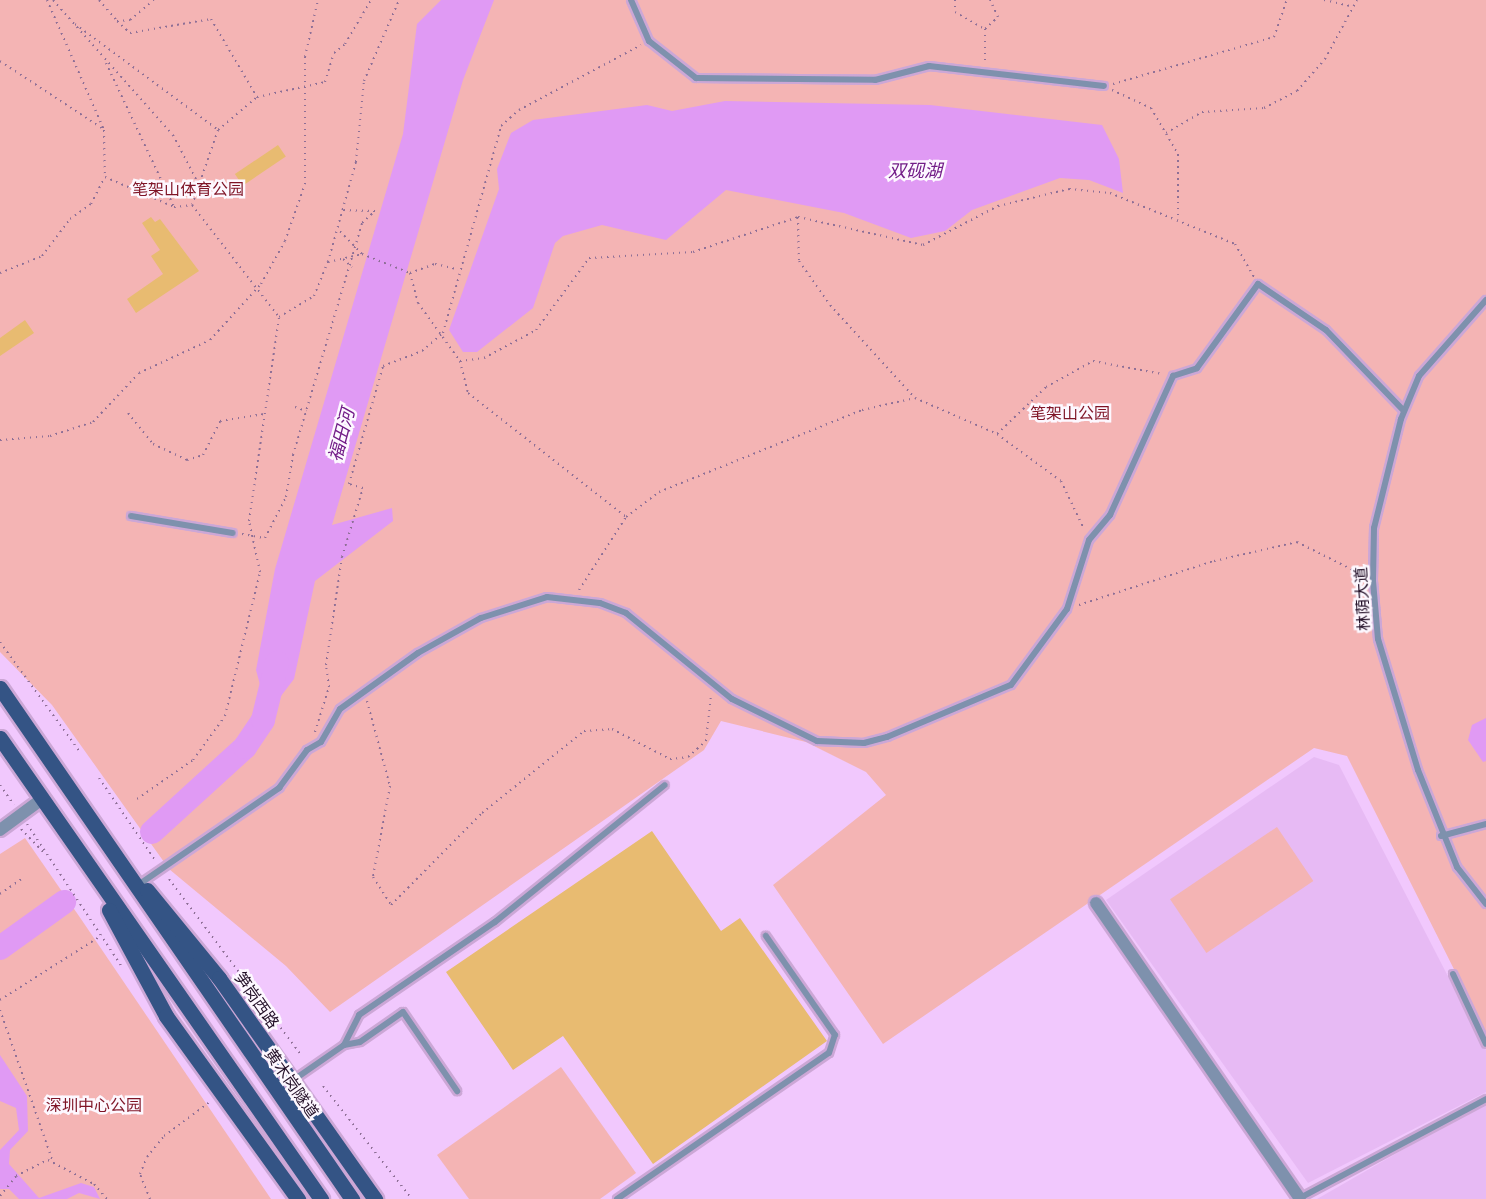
<!DOCTYPE html>
<html>
<head>
<meta charset="utf-8">
<style>
	body { margin:0 }
	#map { position:relative; width:1486px; height:1199px; overflow:hidden; background:#f1c8fd; font-family:Lato,"Noto Sans SC",sans-serif }
	div>[style] { position:absolute }
	[style*='--x'] { left:calc(var(--x)*1px); top:calc(var(--y)*1px); width:calc(var(--w)*1px); rotate:calc(var(--a)*1deg) }
	.built>* { inset:0; background:#e7baf4 }
	.green>* { inset:0; background:#f4b4b4; transform-origin:0 0 }
	.water>* { inset:0; background:#e09af4 }
	.river>* { height:24px; margin:-12px; padding:0 12px; transform-origin:12px; border-radius:12px; background:#e09af4 }
	.building>* { inset:0; background:#e8bb71; transform-origin:0 0 }
	.path>* { height:2px; margin-top:-1px; transform-origin:0; background:repeating-linear-gradient(90deg,#8e6f96 0 1.5px,transparent 0 6px) }
	.roads { filter:drop-shadow(2px 0 #cca7d6) drop-shadow(-2px 0 #cca7d6) drop-shadow(0 2px #cca7d6) drop-shadow(0 -2px #cca7d6) }
	.lane>* { height:6px; margin:-3px; padding:0 3px; transform-origin:3px; border-radius:3px; background:#7e91ad }
	.street>* { height:12px; margin:-6px; padding:0 6px; transform-origin:6px; border-radius:6px; background:#7e91ad }
	.primary>* { height:15px; margin:-7.5px; padding:0 7.5px; transform-origin:7.5px; border-radius:7.5px; background:#345485 }
	.path-bridge>* { height:2px; margin-top:-1px; transform-origin:0; background:repeating-linear-gradient(90deg,#8e6f96 0 1.5px,transparent 0 6px) }
	span { translate:-50% -50%; white-space:nowrap; text-align:center; line-height:1.15; -webkit-text-stroke:5px #fdf8ff; paint-order:stroke }
	.park-label { font-size:16px; color:#7f1426 }
	.street-label { font-size:16px; color:#220f27 }
	.water-label { font-size:18px; color:#721c87; font-style:italic }
</style>
</head>
<body>
<div id="map">
	<div class="built">
		<i style="clip-path:polygon(1314px 757px,1339px 765px,1486px 1050px,1486px 1092px,1308px 1183px,1106px 900px)"></i>
		<i style="clip-path:polygon(1486px 1102px,1486px 1199px,1317px 1199px)"></i>
	</div>
	<div class="green">
		<i style="clip-path:polygon(0 0,1486px 0,1486px 1033px,1347px 756px,1314px 748px,883px 1044px,773px 885px,886px 795px,866px 772px,806px 742px,721px 721px,704px 750px,330px 1012px,286px 966px,169px 869px,52px 705px,0 652px)"></i>
		<i style="left:1277px;top:827px;width:65px;height:129px;rotate:56deg"></i>
		<i style="clip-path:polygon(25px 838px,81px 919px,271px 1199px,0 1199px,0 854px)"></i>
		<i style="clip-path:polygon(561px 1067px,636px 1173px,600px 1199px,469px 1199px,437px 1155px)"></i>
	</div>
	<div class="water">
		<i style="clip-path:polygon(441px 0,494px 0,463px 80px,332px 525px,392px 508px,393px 521px,315px 581px,294px 679px,281px 696px,262px 692px,256px 670px,275px 569px,403px 134px,417px 24px)"></i>
		<i style="clip-path:polygon(725px 101px,930px 105px,1102px 125px,1119px 159px,1123px 193px,1089px 180px,1060px 178px,972px 210px,945px 231px,911px 238px,844px 213px,726px 190px,666px 240px,602px 225px,563px 236px,555px 243px,533px 308px,477px 352px,463px 352px,449px 330px,499px 189px,497px 169px,511px 133px,533px 120px,647px 105px,672px 111px)"></i>
		<i style="clip-path:polygon(1486px 718px,1486px 761px,1483px 762px,1468px 740px,1472px 725px)"></i>
		<i style="clip-path:polygon(0 1055px,27px 1096px,28px 1131px,10px 1150px,9px 1164px,39px 1198px,81px 1183px,94px 1187px,100px 1199px,79px 1193px,67px 1199px,19px 1199px,9px 1189px,0 1189px,0 1150px,19px 1130px,16px 1108px,0 1101px)"></i>
	</div>
	<div class="river">
		<i style="--x:152;--y:832;--w:126;--a:-42.4"></i>
		<i style="--x:245;--y:747;--w:32;--a:-56"></i>
		<i style="--x:263;--y:720;--w:59;--a:-76.2"></i>
		<i style="--x:0;--y:948;--w:79;--a:-35.7"></i>
	</div>
	<div class="building">
		<i style="left:278px;top:145px;width:14px;height:52px;rotate:56deg"></i>
		<i style="clip-path:polygon(151px 217px,155px 222px,160px 219px,199px 271px,136px 313px,127px 299px,163px 274px,151px 256px,160px 250px,142px 223px)"></i>
		<i style="clip-path:polygon(25px 320px,34px 333px,0 356px,0 338px)"></i>
		<i style="clip-path:polygon(652px 831px,721px 931px,740px 918px,827px 1041px,653px 1164px,563px 1036px,513px 1070px,446px 972px)"></i>
	</div>
	<div class="path">
		<i style="--x:47;--y:0;--w:142;--a:66.3"></i>
		<i style="--x:104;--y:130;--w:47;--a:88.8"></i>
		<i style="--x:53;--y:0;--w:181;--a:48.4"></i>
		<i style="--x:173;--y:135;--w:54;--a:62.5"></i>
		<i style="--x:99;--y:0;--w:28;--a:49"></i>
		<i style="--x:117;--y:21;--w:13;--a:-4"></i>
		<i style="--x:130;--y:20;--w:31;--a:-40"></i>
		<i style="--x:955;--y:0;--w:12;--a:90"></i>
		<i style="--x:955;--y:12;--w:34;--a:30"></i>
		<i style="--x:985;--y:29;--w:34;--a:90"></i>
		<i style="--x:1324;--y:0;--w:28;--a:13"></i>
		<i style="--x:117;--y:21;--w:18;--a:43"></i>
		<i style="--x:130;--y:33;--w:82;--a:-9.8"></i>
		<i style="--x:211;--y:19;--w:91;--a:59.5"></i>
		<i style="--x:75;--y:24;--w:178;--a:36.5"></i>
		<i style="--x:218;--y:130;--w:51;--a:-40.2"></i>
		<i style="--x:257;--y:97;--w:70;--a:-12.4"></i>
		<i style="--x:325;--y:82;--w:30;--a:-73"></i>
		<i style="--x:334;--y:53;--w:14;--a:-39"></i>
		<i style="--x:345;--y:44;--w:51;--a:-59.4"></i>
		<i style="--x:985;--y:29;--w:18;--a:-43"></i>
		<i style="--x:998;--y:17;--w:19;--a:-115"></i>
		<i style="--x:0;--y:61;--w:123;--a:33.4"></i>
		<i style="--x:106;--y:63;--w:159;--a:64.7"></i>
		<i style="--x:1113;--y:84;--w:168;--a:-16.3"></i>
		<i style="--x:1274;--y:37;--w:39;--a:-71"></i>
		<i style="--x:1112;--y:90;--w:43;--a:24.8"></i>
		<i style="--x:1151;--y:108;--w:53;--a:59.6"></i>
		<i style="--x:1178;--y:154;--w:65;--a:90"></i>
		<i style="--x:218;--y:130;--w:79;--a:109.1"></i>
		<i style="--x:192;--y:205;--w:142;--a:52.2"></i>
		<i style="--x:1166;--y:133;--w:42;--a:-30.3"></i>
		<i style="--x:1202;--y:112;--w:62;--a:-3.7"></i>
		<i style="--x:1264;--y:108;--w:37;--a:-27"></i>
		<i style="--x:1297;--y:91;--w:43;--a:-48.8"></i>
		<i style="--x:1325;--y:59;--w:67;--a:-61.5"></i>
		<i style="--x:798;--y:217;--w:44;--a:88.7"></i>
		<i style="--x:799;--y:261;--w:54;--a:54.8"></i>
		<i style="--x:830;--y:305;--w:126;--a:47.6"></i>
		<i style="--x:362;--y:254;--w:52;--a:21.6"></i>
		<i style="--x:410;--y:273;--w:27;--a:-20"></i>
		<i style="--x:435;--y:264;--w:23;--a:13"></i>
		<i style="--x:343;--y:259;--w:12;--a:42"></i>
		<i style="--x:0;--y:273;--w:45;--a:-22"></i>
		<i style="--x:42;--y:256;--w:46;--a:-52.9"></i>
		<i style="--x:70;--y:219;--w:26;--a:-36"></i>
		<i style="--x:91;--y:204;--w:30;--a:-63"></i>
		<i style="--x:105;--y:177;--w:75;--a:23.5"></i>
		<i style="--x:174;--y:207;--w:18;--a:-6"></i>
		<i style="--x:410;--y:273;--w:31;--a:75"></i>
		<i style="--x:418;--y:303;--w:72;--a:54.1"></i>
		<i style="--x:460;--y:361;--w:24;--a:-7"></i>
		<i style="--x:484;--y:358;--w:59;--a:-28.3"></i>
		<i style="--x:536;--y:330;--w:89;--a:-53.6"></i>
		<i style="--x:589;--y:258;--w:104;--a:-3.3"></i>
		<i style="--x:693;--y:252;--w:111;--a:-18.4"></i>
		<i style="--x:798;--y:217;--w:128;--a:12.6"></i>
		<i style="--x:923;--y:245;--w:85;--a:-27.5"></i>
		<i style="--x:998;--y:206;--w:73;--a:-13.5"></i>
		<i style="--x:1069;--y:189;--w:41;--a:5.6"></i>
		<i style="--x:1110;--y:193;--w:135;--a:22.2"></i>
		<i style="--x:1235;--y:244;--w:38;--a:60"></i>
		<i style="--x:460;--y:361;--w:33;--a:76"></i>
		<i style="--x:468;--y:393;--w:201;--a:38.1"></i>
		<i style="--x:295;--y:407;--w:12;--a:20"></i>
		<i style="--x:128;--y:413;--w:40;--a:51"></i>
		<i style="--x:153;--y:444;--w:38;--a:25"></i>
		<i style="--x:187;--y:460;--w:17;--a:-17"></i>
		<i style="--x:203;--y:455;--w:38;--a:-63"></i>
		<i style="--x:220;--y:421;--w:45;--a:-9"></i>
		<i style="--x:997;--y:434;--w:68;--a:-43.8"></i>
		<i style="--x:1046;--y:387;--w:54;--a:-29"></i>
		<i style="--x:1093;--y:361;--w:70;--a:10.7"></i>
		<i style="--x:0;--y:440;--w:50;--a:-4.6"></i>
		<i style="--x:50;--y:436;--w:45;--a:-18"></i>
		<i style="--x:93;--y:422;--w:67;--a:-46.8"></i>
		<i style="--x:139;--y:373;--w:78;--a:-24.9"></i>
		<i style="--x:210;--y:340;--w:76;--a:-47.7"></i>
		<i style="--x:261;--y:284;--w:49;--a:-60.8"></i>
		<i style="--x:285;--y:241;--w:60;--a:-70.7"></i>
		<i style="--x:305;--y:184;--w:127;--a:-90"></i>
		<i style="--x:305;--y:57;--w:58;--a:-77.2"></i>
		<i style="--x:242;--y:534;--w:23;--a:10"></i>
		<i style="--x:265;--y:538;--w:46;--a:-62.9"></i>
		<i style="--x:286;--y:497;--w:43;--a:-80.5"></i>
		<i style="--x:293;--y:455;--w:242;--a:-73.4"></i>
		<i style="--x:362;--y:223;--w:18;--a:-43"></i>
		<i style="--x:375;--y:211;--w:32;--a:-178"></i>
		<i style="--x:579;--y:590;--w:87;--a:-57.2"></i>
		<i style="--x:626;--y:517;--w:41;--a:-37.1"></i>
		<i style="--x:659;--y:492;--w:219;--a:-22"></i>
		<i style="--x:862;--y:410;--w:54;--a:-12.8"></i>
		<i style="--x:915;--y:398;--w:90;--a:23.7"></i>
		<i style="--x:997;--y:434;--w:79;--a:36.3"></i>
		<i style="--x:1061;--y:481;--w:53;--a:64.4"></i>
		<i style="--x:1079;--y:605;--w:142;--a:-18.1"></i>
		<i style="--x:1214;--y:561;--w:85;--a:-12.9"></i>
		<i style="--x:1297;--y:542;--w:74;--a:26.6"></i>
		<i style="--x:0;--y:642;--w:136;--a:54"></i>
		<i style="--x:367;--y:701;--w:88;--a:74.9"></i>
		<i style="--x:390;--y:786;--w:93;--a:100.6"></i>
		<i style="--x:373;--y:877;--w:33;--a:57"></i>
		<i style="--x:391;--y:905;--w:129;--a:-45.3"></i>
		<i style="--x:482;--y:813;--w:131;--a:-38.8"></i>
		<i style="--x:584;--y:731;--w:28;--a:-4"></i>
		<i style="--x:612;--y:729;--w:65;--a:27.3"></i>
		<i style="--x:670;--y:759;--w:18;--a:-6"></i>
		<i style="--x:688;--y:757;--w:24;--a:-42"></i>
		<i style="--x:706;--y:741;--w:46;--a:-83.8"></i>
		<i style="--x:315;--y:732;--w:47;--a:-72.7"></i>
		<i style="--x:329;--y:687;--w:22;--a:-98"></i>
		<i style="--x:326;--y:665;--w:109;--a:-81.6"></i>
		<i style="--x:342;--y:557;--w:72;--a:-73.1"></i>
		<i style="--x:363;--y:488;--w:15;--a:-164"></i>
		<i style="--x:349;--y:484;--w:123;--a:-73.9"></i>
		<i style="--x:383;--y:366;--w:42;--a:-21"></i>
		<i style="--x:422;--y:351;--w:28;--a:-41"></i>
		<i style="--x:443;--y:333;--w:215;--a:-74.3"></i>
		<i style="--x:501;--y:126;--w:24;--a:-42"></i>
		<i style="--x:519;--y:110;--w:138;--a:-28"></i>
		<i style="--x:99;--y:778;--w:99;--a:55.7"></i>
		<i style="--x:0;--y:785;--w:24;--a:55"></i>
		<i style="--x:137;--y:799;--w:68;--a:-34.9"></i>
		<i style="--x:193;--y:760;--w:54;--a:-54"></i>
		<i style="--x:225;--y:716;--w:148;--a:-76.3"></i>
		<i style="--x:260;--y:572;--w:52;--a:-102.2"></i>
		<i style="--x:249;--y:521;--w:206;--a:-81.6"></i>
		<i style="--x:279;--y:317;--w:41;--a:-31"></i>
		<i style="--x:314;--y:296;--w:37;--a:-68"></i>
		<i style="--x:328;--y:262;--w:104;--a:-74.4"></i>
		<i style="--x:356;--y:162;--w:81;--a:-84.4"></i>
		<i style="--x:364;--y:81;--w:88;--a:-66.6"></i>
		<i style="--x:27;--y:824;--w:172;--a:56.4"></i>
		<i style="--x:21;--y:829;--w:33;--a:46"></i>
		<i style="--x:169;--y:879;--w:221;--a:53.1"></i>
		<i style="--x:0;--y:894;--w:29;--a:-35"></i>
		<i style="--x:0;--y:1000;--w:120;--a:-32.4"></i>
		<i style="--x:0;--y:1010;--w:161;--a:70.8"></i>
		<i style="--x:323;--y:1086;--w:144;--a:51.8"></i>
		<i style="--x:0;--y:1196;--w:26;--a:-51"></i>
		<i style="--x:16;--y:1176;--w:36;--a:-27"></i>
		<i style="--x:48;--y:1160;--w:52;--a:27.6"></i>
		<i style="--x:94;--y:1184;--w:20;--a:49"></i>
		<i style="--x:150;--y:1199;--w:27;--a:-112"></i>
		<i style="--x:140;--y:1174;--w:18;--a:-68"></i>
		<i style="--x:147;--y:1157;--w:27;--a:-51"></i>
		<i style="--x:164;--y:1136;--w:59;--a:-36.7"></i>
	</div>
	<div class="roads">
		<div class="lane">
			<i style="--x:631;--y:0;--w:45;--a:66.3"></i>
			<i style="--x:649;--y:41;--w:60;--a:38.2"></i>
			<i style="--x:696;--y:78;--w:179;--a:0.6"></i>
			<i style="--x:875;--y:80;--w:56;--a:-14.5"></i>
			<i style="--x:929;--y:66;--w:176;--a:6.5"></i>
			<i style="--x:1486;--y:300;--w:101;--a:131.4"></i>
			<i style="--x:1419;--y:376;--w:47;--a:112.7"></i>
			<i style="--x:1401;--y:419;--w:112;--a:103.9"></i>
			<i style="--x:1374;--y:528;--w:53;--a:91.1"></i>
			<i style="--x:1373;--y:581;--w:58;--a:85.1"></i>
			<i style="--x:1378;--y:639;--w:137;--a:73"></i>
			<i style="--x:1418;--y:770;--w:105;--a:68.1"></i>
			<i style="--x:1457;--y:867;--w:47;--a:51.9"></i>
			<i style="--x:131;--y:516;--w:103;--a:9.5"></i>
			<i style="--x:1441;--y:836;--w:47;--a:-14.9"></i>
			<i style="--x:141;--y:883;--w:168;--a:-34.5"></i>
			<i style="--x:279;--y:788;--w:47;--a:-53.6"></i>
			<i style="--x:307;--y:750;--w:16;--a:-30"></i>
			<i style="--x:321;--y:742;--w:38;--a:-60"></i>
			<i style="--x:340;--y:709;--w:96;--a:-35.7"></i>
			<i style="--x:418;--y:653;--w:72;--a:-29.1"></i>
			<i style="--x:481;--y:618;--w:69;--a:-17.7"></i>
			<i style="--x:547;--y:597;--w:53;--a:6.5"></i>
			<i style="--x:600;--y:603;--w:28;--a:21"></i>
			<i style="--x:626;--y:613;--w:136;--a:39.1"></i>
			<i style="--x:732;--y:699;--w:95;--a:26.3"></i>
			<i style="--x:817;--y:741;--w:47;--a:2.4"></i>
			<i style="--x:864;--y:743;--w:24;--a:-15"></i>
			<i style="--x:887;--y:737;--w:134;--a:-22.8"></i>
			<i style="--x:1011;--y:685;--w:94;--a:-53.6"></i>
			<i style="--x:1067;--y:609;--w:72;--a:-72.3"></i>
			<i style="--x:1089;--y:540;--w:33;--a:-50"></i>
			<i style="--x:1110;--y:515;--w:153;--a:-65.6"></i>
			<i style="--x:1173;--y:376;--w:25;--a:-18"></i>
			<i style="--x:1197;--y:368;--w:104;--a:-54"></i>
			<i style="--x:1258;--y:284;--w:82;--a:34.1"></i>
			<i style="--x:1326;--y:330;--w:112;--a:46.1"></i>
			<i style="--x:1453;--y:974;--w:77;--a:64.8"></i>
			<i style="--x:344;--y:1045;--w:16;--a:-11"></i>
			<i style="--x:360;--y:1042;--w:52;--a:-34.9"></i>
			<i style="--x:403;--y:1012;--w:96;--a:55.6"></i>
			<i style="--x:292;--y:1081;--w:63;--a:-34.7"></i>
			<i style="--x:344;--y:1045;--w:34;--a:-63"></i>
			<i style="--x:359;--y:1015;--w:165;--a:-34.4"></i>
			<i style="--x:495;--y:922;--w:218;--a:-38.9"></i>
			<i style="--x:1300;--y:1198;--w:211;--a:-28"></i>
			<i style="--x:617;--y:1199;--w:257;--a:-34.6"></i>
			<i style="--x:829;--y:1053;--w:19;--a:-72"></i>
			<i style="--x:835;--y:1035;--w:121;--a:-124.9"></i>
		</div>
		<div class="street">
			<i style="--x:0;--y:830;--w:52;--a:-36.4"></i>
			<i style="--x:1096;--y:903;--w:359;--a:55.4"></i>
		</div>
		<div class="primary">
			<i style="--x:0;--y:688;--w:621;--a:55.44"></i>
			<i style="--x:0;--y:738;--w:562;--a:55.15"></i>
			<i style="--x:147;--y:890;--w:114;--a:50.7"></i>
			<i style="--x:219;--y:978;--w:271;--a:54.8"></i>
			<i style="--x:109;--y:910;--w:120;--a:61.7"></i>
			<i style="--x:166;--y:1016;--w:226;--a:54.2"></i>
		</div>
	</div>
	<div class="path-bridge">
		<i style="--x:328;--y:262;--w:35;--a:-13"></i>
		<i style="--x:362;--y:254;--w:35;--a:-134"></i>
	</div>
	<div class="park-label">
		<span style="left:188px;top:189px">笔架山体育公园</span>
		<span style="left:1070px;top:413px">笔架山公园</span>
		<span style="left:94px;top:1105px">深圳中心公园</span>
	</div>
	<div class="street-label">
		<span style="left:1362px;top:599px;rotate:-93deg">林荫大道</span>
		<span style="left:257px;top:1000px;rotate:55deg">笋岗西路</span>
		<span style="left:292px;top:1083px;rotate:55deg">黄木岗隧道</span>
	</div>
	<div class="water-label">
		<span style="left:915px;top:170px">双砚湖</span>
		<span style="left:341px;top:435px;rotate:-75deg">福田河</span>
	</div>
</div>
</body>
</html>
